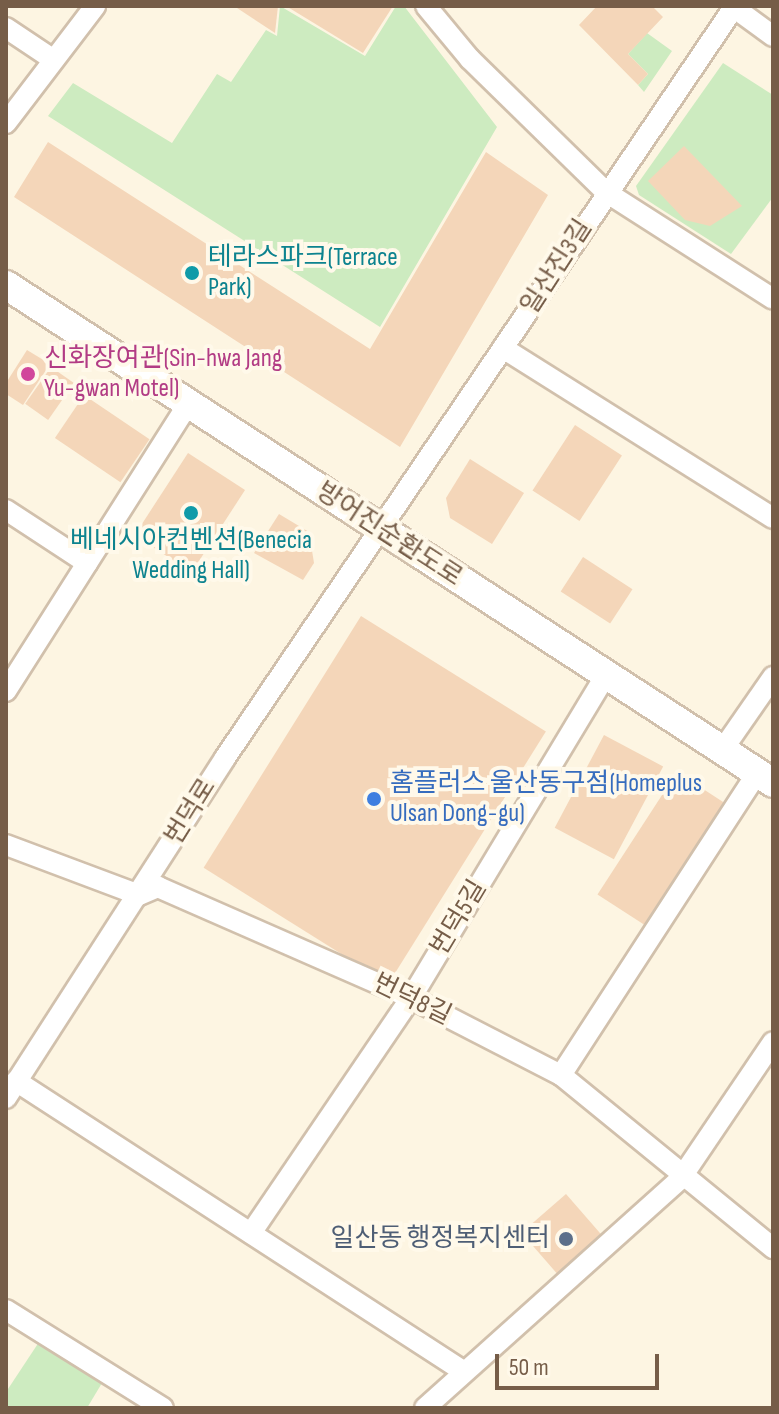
<!DOCTYPE html>
<html>
<head>
<meta charset="utf-8">
<style>
	body { margin:0 }
	#map { position:relative; width:779px; height:1414px; overflow:hidden; background:#fdf5e2; font-family:"Sofia Sans Condensed","Noto Sans KR",sans-serif }
	div>[style] { position:absolute }
	[style*='--x'] { left:calc(var(--x)*1px); top:calc(var(--y)*1px); width:calc(var(--w)*1px); rotate:calc(var(--a)*1deg) }
	.green>* { inset:0; background:#cdebc0 }
	.building>* { inset:0; background:#f4d6b9; transform-origin:0 0 }
	.roads { filter:drop-shadow(2px 0 #d1c0ac) drop-shadow(-2px 0 #d1c0ac) drop-shadow(0 2px #d1c0ac) drop-shadow(0 -2px #d1c0ac) }
	.street>* { height:20px; margin:-10px; padding:0 10px; transform-origin:10px; border-radius:10px; background:#fff }
	.secondary>* { height:28px; margin:-14px; padding:0 14px; transform-origin:14px; border-radius:14px; background:#fff }
	.dots>* { width:22px; height:22px; translate:-50% -50%; box-sizing:border-box; border:4px solid #fff9ea; border-radius:50% }
	span { translate:-50% -50%; white-space:nowrap; text-align:center; line-height:1.15; -webkit-text-stroke:8px #fff9ea; paint-order:stroke }
	.culture-label { font-size:26px; color:#0d838f }
	.left { translate:0 -50%; text-align:left }
	.street-label { font-size:26px; color:#765d48 }
	.hotel-label { font-size:26px; color:#b23c85 }
	.shop-label { font-size:26px; color:#366cbe }
	.service-label { font-size:26px; color:#4e5e75 }
	.right { translate:-100% -50%; text-align:right }
	.frame { position:absolute; inset:0; border:8px solid #765d48; pointer-events:none }
	.scale { position:absolute; left:495px; top:1354px; width:164px; height:36px; box-sizing:border-box; border:4px solid #765d48; border-top:0; padding-left:10px; font-size:24px; line-height:28px; white-space:nowrap; color:#765d48; -webkit-text-stroke:6px #fff9ea; paint-order:stroke }
</style>
</head>
<body>
<div id="map">
	<div class="green">
		<i style="clip-path:polygon(280px 6px,365px 56px,396px 6px,404px 6px,497px 127px,380px 327px,48px 116px,73px 83px,172px 143px,217px 74px,231px 82px,266px 30px,277px 36px)"></i>
		<i style="clip-path:polygon(647px 33px,672px 51px,644px 92px,638px 85px,648px 74px,628px 54px)"></i>
		<i style="clip-path:polygon(723px 63px,773px 95px,773px 197px,731px 254px,639px 195px,636px 186px)"></i>
		<i style="clip-path:polygon(43px 1336px,105px 1378px,87px 1408px,6px 1408px,6px 1392px)"></i>
	</div>
	<div class="building">
		<i style="clip-path:polygon(234px 6px,278px 6px,275px 33px)"></i>
		<i style="clip-path:polygon(286px 6px,393px 6px,363px 53px)"></i>
		<i style="clip-path:polygon(597px 6px,652px 6px,663px 17px,628px 54px,648px 74px,638px 85px,579px 25px)"></i>
		<i style="clip-path:polygon(48px 142px,370px 349px,486px 152px,548px 195px,400px 447px,14px 197px)"></i>
		<i style="clip-path:polygon(684px 146px,742px 206px,710px 226px,685px 220px,648px 181px)"></i>
		<i style="clip-path:polygon(27px 350px,50px 364px,23px 405px,6px 394px,6px 383px)"></i>
		<i style="left:51px;top:367px;width:28px;height:45px;rotate:35deg"></i>
		<i style="left:84px;top:395px;width:79px;height:52px;rotate:34deg"></i>
		<i style="left:575px;top:425px;width:56px;height:78px;rotate:33deg"></i>
		<i style="left:188px;top:453px;width:68px;height:98px;rotate:33deg"></i>
		<i style="clip-path:polygon(470px 459px,524px 493px,492px 544px,450px 518px,446px 498px)"></i>
		<i style="clip-path:polygon(279px 514px,309px 532px,314px 563px,303px 580px,254px 553px)"></i>
		<i style="left:583px;top:557px;width:59px;height:41px;rotate:33deg"></i>
		<i style="left:361px;top:616px;width:218px;height:297px;rotate:32deg"></i>
		<i style="left:604px;top:735px;width:67px;height:105px;rotate:28deg"></i>
		<i style="left:677px;top:772px;width:60px;height:146px;rotate:33deg"></i>
		<i style="left:566px;top:1194px;width:62px;height:59px;rotate:49deg"></i>
	</div>
	<div class="roads">
		<div class="street">
			<i style="--x:426;--y:6;--w:69;--a:50.3"></i>
			<i style="--x:470;--y:59;--w:190;--a:44.4"></i>
			<i style="--x:606;--y:192;--w:198;--a:32.6"></i>
			<i style="--x:732;--y:6;--w:51;--a:36.2"></i>
			<i style="--x:6;--y:28;--w:54;--a:33.7"></i>
			<i style="--x:6;--y:123;--w:147;--a:-52.7"></i>
			<i style="--x:503;--y:348;--w:319;--a:32.2"></i>
			<i style="--x:6;--y:510;--w:97;--a:33.2"></i>
			<i style="--x:6;--y:691;--w:340;--a:-57.6"></i>
			<i style="--x:723;--y:749;--w:88;--a:-55.2"></i>
			<i style="--x:6;--y:845;--w:142;--a:20.6"></i>
			<i style="--x:139;--y:895;--w:21;--a:-23"></i>
			<i style="--x:158;--y:887;--w:276;--a:23.7"></i>
			<i style="--x:411;--y:998;--w:169;--a:27.2"></i>
			<i style="--x:561;--y:1075;--w:274;--a:39.2"></i>
			<i style="--x:561;--y:1075;--w:360;--a:-57"></i>
			<i style="--x:16;--y:1081;--w:533;--a:32.97"></i>
			<i style="--x:6;--y:1098;--w:404;--a:-57.2"></i>
			<i style="--x:225;--y:758;--w:909;--a:-55.86"></i>
			<i style="--x:251;--y:1233;--w:284;--a:-55.8"></i>
			<i style="--x:411;--y:998;--w:375;--a:-58.9"></i>
			<i style="--x:6;--y:1310;--w:185;--a:32"></i>
			<i style="--x:425;--y:1408;--w:344;--a:-41.9"></i>
			<i style="--x:681;--y:1178;--w:164;--a:-55.9"></i>
		</div>
		<div class="secondary">
			<i style="--x:6;--y:285;--w:914;--a:32.99"></i>
		</div>
	</div>
	<div class="dots">
		<i style="left:192px;top:273px;background:#0f9aa8"></i>
		<i style="left:28px;top:374px;background:#d1479c"></i>
		<i style="left:191px;top:513px;background:#0f9aa8"></i>
		<i style="left:374px;top:799px;background:#3f7fe0"></i>
		<i style="left:566px;top:1239px;background:#5c6f8a"></i>
	</div>
	<div class="culture-label">
		<span class="left" style="left:208px;top:273px">테라스파크(Terrace<br>Park)</span>
		<span style="left:191px;top:556px">베네시아컨벤션(Benecia<br>Wedding Hall)</span>
	</div>
	<div class="street-label">
		<span style="left:557px;top:267px;rotate:-57deg">일산진3길</span>
		<span style="left:389px;top:535px;rotate:33deg">방어진순환도로</span>
		<span style="left:191px;top:812px;rotate:-58deg">번덕로</span>
		<span style="left:459px;top:918px;rotate:-59deg">번덕5길</span>
		<span style="left:412px;top:1000px;rotate:26deg">번덕8길</span>
	</div>
	<div class="hotel-label">
		<span class="left" style="left:44px;top:374px">신화장여관(Sin-hwa Jang<br>Yu-gwan Motel)</span>
	</div>
	<div class="shop-label">
		<span class="left" style="left:390px;top:799px">홈플러스 울산동구점(Homeplus<br>Ulsan Dong-gu)</span>
	</div>
	<div class="service-label">
		<span class="right" style="left:550px;top:1239px">일산동 행정복지센터</span>
	</div>
	<div class="frame"></div>
	<div class="scale">50 m</div>
</div>
</body>
</html>
